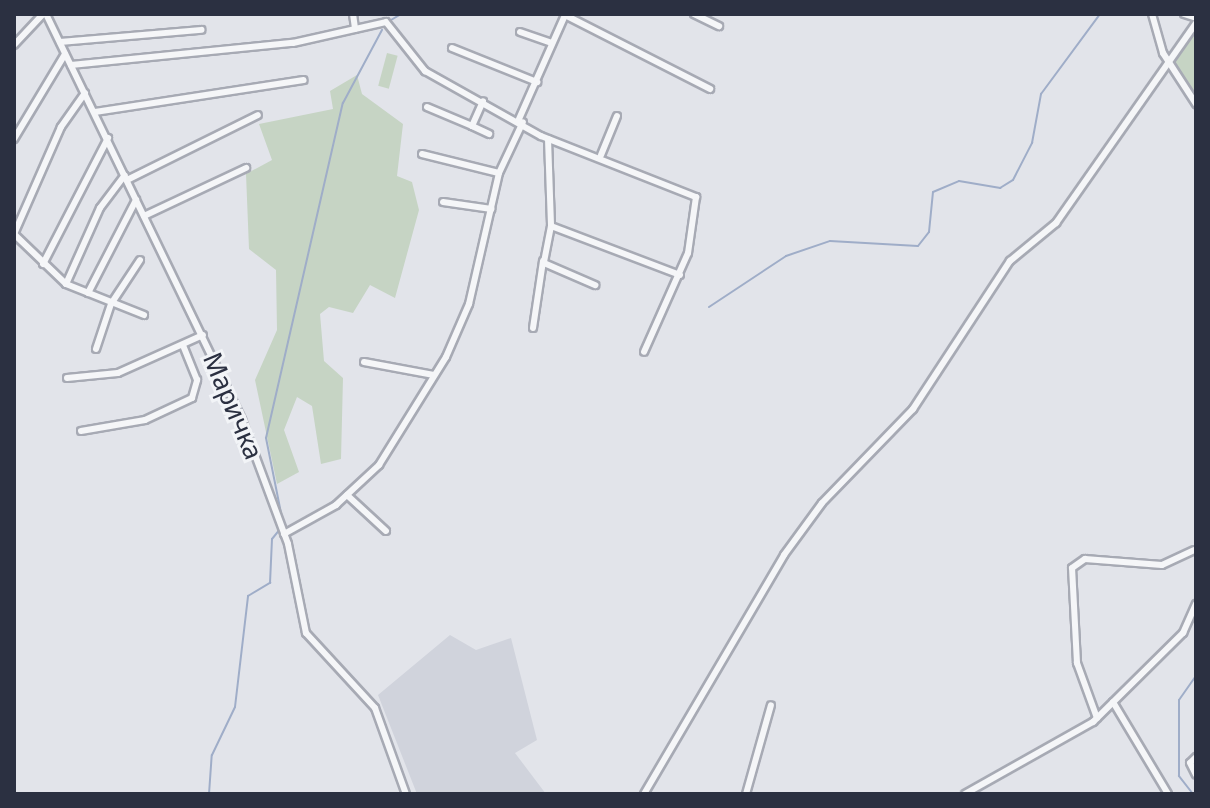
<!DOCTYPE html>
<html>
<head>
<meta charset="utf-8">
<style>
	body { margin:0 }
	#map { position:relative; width:1210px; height:808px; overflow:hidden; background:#e2e4ea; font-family:"Noto Sans",sans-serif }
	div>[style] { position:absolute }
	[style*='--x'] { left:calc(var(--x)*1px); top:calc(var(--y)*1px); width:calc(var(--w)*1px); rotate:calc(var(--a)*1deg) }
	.built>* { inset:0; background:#d0d3dc }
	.green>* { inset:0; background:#c6d4c4; transform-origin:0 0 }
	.stream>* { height:2px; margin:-1px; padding:0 1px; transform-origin:1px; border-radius:1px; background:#9fadc8 }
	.roads { filter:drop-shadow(2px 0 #a7aab4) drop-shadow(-2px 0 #a7aab4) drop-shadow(0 2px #a7aab4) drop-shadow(0 -2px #a7aab4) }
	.minor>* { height:6px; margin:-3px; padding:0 3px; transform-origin:3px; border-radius:3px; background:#f5f6f8 }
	span { translate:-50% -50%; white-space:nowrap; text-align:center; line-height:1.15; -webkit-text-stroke:6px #f2f4f7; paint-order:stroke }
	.street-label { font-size:26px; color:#2b3041 }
	.frame { position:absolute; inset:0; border:16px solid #2b3041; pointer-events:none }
</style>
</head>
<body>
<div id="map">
	<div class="built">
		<i style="clip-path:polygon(450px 635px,476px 650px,511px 638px,537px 740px,515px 753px,546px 794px,417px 794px,378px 695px)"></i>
	</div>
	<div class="green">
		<i style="clip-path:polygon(1196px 28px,1196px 97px,1173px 64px)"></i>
		<i style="left:387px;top:53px;width:11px;height:34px;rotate:15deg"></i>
		<i style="clip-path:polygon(357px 75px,362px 94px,403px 124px,397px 176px,412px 182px,419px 210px,395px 298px,370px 285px,353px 313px,329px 307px,320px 314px,324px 361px,343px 378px,341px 459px,321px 464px,312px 406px,297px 397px,284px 430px,299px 472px,277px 484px,255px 380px,277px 330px,276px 270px,249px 249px,246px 174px,272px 160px,259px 124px,333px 109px,330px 91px)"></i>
	</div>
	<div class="stream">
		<i style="--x:391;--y:20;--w:12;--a:-31"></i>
		<i style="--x:709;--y:307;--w:92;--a:-33.5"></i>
		<i style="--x:786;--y:256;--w:46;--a:-18.8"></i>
		<i style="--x:830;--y:241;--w:88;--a:3.3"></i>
		<i style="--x:918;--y:246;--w:18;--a:-52"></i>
		<i style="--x:929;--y:232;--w:40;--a:-84.3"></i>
		<i style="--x:933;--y:192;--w:28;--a:-23"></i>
		<i style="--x:959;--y:181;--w:42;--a:9.7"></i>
		<i style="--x:1000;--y:188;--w:15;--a:-32"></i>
		<i style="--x:1013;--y:180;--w:42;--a:-62.8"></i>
		<i style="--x:1032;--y:143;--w:50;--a:-79.6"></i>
		<i style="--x:1041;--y:94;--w:99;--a:-53.6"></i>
		<i style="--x:283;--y:523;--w:87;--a:-101.3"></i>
		<i style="--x:266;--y:438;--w:344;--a:-77.1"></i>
		<i style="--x:343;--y:103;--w:83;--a:-61.9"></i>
		<i style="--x:209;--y:794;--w:39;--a:-86"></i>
		<i style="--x:212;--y:755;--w:53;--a:-64.4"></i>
		<i style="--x:235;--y:707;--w:112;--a:-83.3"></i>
		<i style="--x:248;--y:596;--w:26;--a:-31"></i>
		<i style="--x:270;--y:583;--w:44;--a:-87.4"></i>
		<i style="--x:272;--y:539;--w:13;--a:-51"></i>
		<i style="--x:1193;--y:794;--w:23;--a:-128"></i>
		<i style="--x:1179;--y:776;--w:76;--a:-90"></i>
		<i style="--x:1179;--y:700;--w:29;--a:-55"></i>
	</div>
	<div class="roads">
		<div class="minor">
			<i style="--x:46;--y:14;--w:451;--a:64.2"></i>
			<i style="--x:242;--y:420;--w:132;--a:69.6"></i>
			<i style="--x:288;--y:544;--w:91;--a:78.6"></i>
			<i style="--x:306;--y:633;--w:102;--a:47.4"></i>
			<i style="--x:375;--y:708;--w:91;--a:70.2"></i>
			<i style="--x:353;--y:14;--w:15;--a:82"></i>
			<i style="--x:694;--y:14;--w:28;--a:26"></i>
			<i style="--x:1152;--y:14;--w:41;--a:74.2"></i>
			<i style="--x:1163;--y:53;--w:61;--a:57.1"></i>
			<i style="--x:1184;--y:14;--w:13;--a:18"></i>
			<i style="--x:520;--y:32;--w:34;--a:19"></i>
			<i style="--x:60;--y:42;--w:142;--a:-4.9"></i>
			<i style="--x:14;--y:45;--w:42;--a:-46.9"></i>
			<i style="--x:452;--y:48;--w:92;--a:21.8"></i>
			<i style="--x:71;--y:65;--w:223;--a:-5.7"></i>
			<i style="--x:293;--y:43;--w:95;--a:-12.7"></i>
			<i style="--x:386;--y:22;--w:63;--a:51.5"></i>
			<i style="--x:425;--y:71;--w:133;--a:29.3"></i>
			<i style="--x:541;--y:136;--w:167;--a:21.5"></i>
			<i style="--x:696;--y:197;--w:57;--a:98.1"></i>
			<i style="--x:688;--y:253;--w:108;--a:114"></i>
			<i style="--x:85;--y:93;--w:42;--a:125.2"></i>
			<i style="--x:61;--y:127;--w:117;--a:113.7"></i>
			<i style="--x:14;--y:234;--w:72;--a:43.9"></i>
			<i style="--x:66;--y:284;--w:84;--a:21.7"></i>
			<i style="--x:427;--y:107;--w:49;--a:22.9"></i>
			<i style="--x:472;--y:126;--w:27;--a:-66"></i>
			<i style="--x:95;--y:112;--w:211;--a:-8.7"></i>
			<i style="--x:519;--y:119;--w:114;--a:-66.1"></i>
			<i style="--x:565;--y:15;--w:163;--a:27"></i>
			<i style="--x:472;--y:126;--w:19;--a:25"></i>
			<i style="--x:14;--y:139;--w:99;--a:-59"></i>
			<i style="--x:548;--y:139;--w:87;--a:88"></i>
			<i style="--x:551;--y:226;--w:138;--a:20.8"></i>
			<i style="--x:422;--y:154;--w:79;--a:13.9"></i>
			<i style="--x:601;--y:155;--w:42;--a:-67.7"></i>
			<i style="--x:127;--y:180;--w:146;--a:-26.4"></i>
			<i style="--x:443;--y:202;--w:49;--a:8.3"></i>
			<i style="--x:144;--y:216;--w:113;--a:-25.2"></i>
			<i style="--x:551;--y:226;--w:38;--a:101"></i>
			<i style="--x:544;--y:263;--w:56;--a:23.3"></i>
			<i style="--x:43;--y:264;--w:142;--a:-62.7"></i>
			<i style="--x:66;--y:284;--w:83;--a:-65.9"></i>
			<i style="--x:100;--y:208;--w:41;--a:-52.9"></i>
			<i style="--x:88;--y:293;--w:105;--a:-62.7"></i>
			<i style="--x:113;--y:301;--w:49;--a:-56.6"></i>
			<i style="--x:533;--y:328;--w:68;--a:-81.5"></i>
			<i style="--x:96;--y:349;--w:47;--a:-71.6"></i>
			<i style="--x:364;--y:362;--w:71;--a:10.5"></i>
			<i style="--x:67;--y:378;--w:51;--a:-5.6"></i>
			<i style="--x:118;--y:373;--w:93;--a:-24.1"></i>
			<i style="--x:81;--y:431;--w:65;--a:-9.8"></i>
			<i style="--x:145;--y:420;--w:52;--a:-25.1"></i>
			<i style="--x:192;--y:398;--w:19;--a:-74"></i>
			<i style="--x:197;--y:380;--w:37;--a:-112"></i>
			<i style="--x:347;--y:495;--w:53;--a:42.7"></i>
			<i style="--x:284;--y:534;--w:60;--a:-29.1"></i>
			<i style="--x:336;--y:505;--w:59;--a:-42.9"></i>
			<i style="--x:379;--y:465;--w:127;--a:-58.2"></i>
			<i style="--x:446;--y:357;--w:58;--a:-66.5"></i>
			<i style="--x:469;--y:304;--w:134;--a:-77.1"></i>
			<i style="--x:499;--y:173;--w:56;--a:-64.8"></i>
			<i style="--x:1113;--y:702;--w:107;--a:59.1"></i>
			<i style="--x:1097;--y:718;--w:59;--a:-110"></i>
			<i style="--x:1077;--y:663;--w:95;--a:-93"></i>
			<i style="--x:1072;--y:568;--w:16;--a:-35"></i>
			<i style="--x:1085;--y:559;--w:77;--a:4.5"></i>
			<i style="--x:1162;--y:565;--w:35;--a:-25"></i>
			<i style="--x:1196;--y:757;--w:8;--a:135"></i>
			<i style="--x:1190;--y:763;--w:13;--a:63"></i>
			<i style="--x:644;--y:794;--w:277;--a:-59.6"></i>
			<i style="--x:784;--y:555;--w:64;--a:-53.8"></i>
			<i style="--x:822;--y:503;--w:131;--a:-45.9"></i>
			<i style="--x:913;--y:409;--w:177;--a:-56.8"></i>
			<i style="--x:1010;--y:261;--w:60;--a:-39.6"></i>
			<i style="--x:1056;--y:223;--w:244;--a:-55"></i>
			<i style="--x:746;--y:794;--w:92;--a:-74.3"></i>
			<i style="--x:965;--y:794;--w:147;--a:-29.4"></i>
			<i style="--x:1093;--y:722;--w:127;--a:-44.7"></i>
			<i style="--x:1183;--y:633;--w:32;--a:-66"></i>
		</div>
	</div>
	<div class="street-label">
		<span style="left:233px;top:406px;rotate:67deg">Маричка</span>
	</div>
	<div class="frame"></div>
</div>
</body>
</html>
